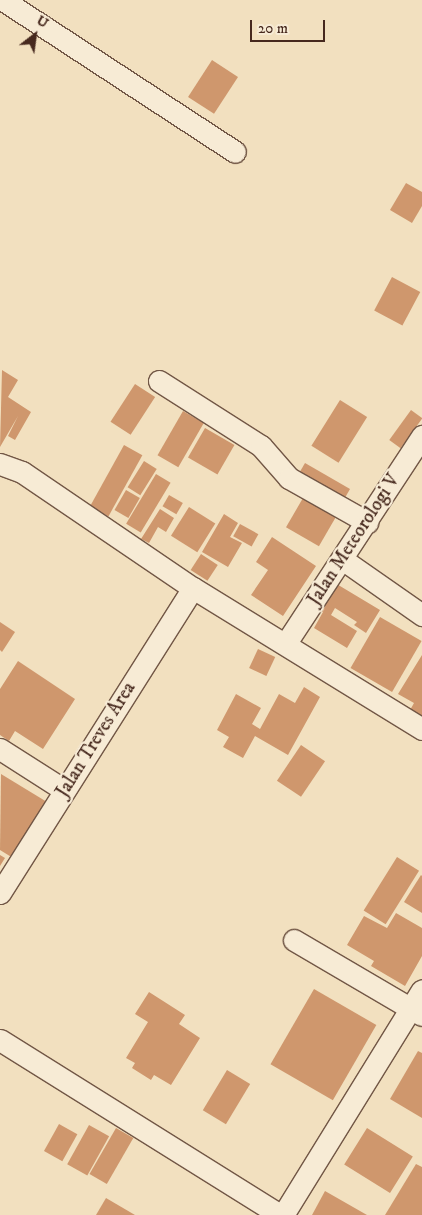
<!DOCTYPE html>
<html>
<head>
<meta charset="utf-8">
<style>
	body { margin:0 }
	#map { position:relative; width:422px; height:1215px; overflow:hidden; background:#f2e0bf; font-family:"IM FELL DW Pica",serif }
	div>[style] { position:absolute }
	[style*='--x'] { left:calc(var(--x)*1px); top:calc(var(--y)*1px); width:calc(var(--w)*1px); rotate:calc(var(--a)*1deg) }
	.building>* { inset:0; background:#cf976d; transform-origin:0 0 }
	.roads { filter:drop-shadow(1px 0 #725746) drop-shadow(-1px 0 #725746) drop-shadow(0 1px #725746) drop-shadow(0 -1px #725746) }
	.street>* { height:21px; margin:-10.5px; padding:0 10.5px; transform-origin:10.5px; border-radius:10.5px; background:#f7ebd5 }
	span { translate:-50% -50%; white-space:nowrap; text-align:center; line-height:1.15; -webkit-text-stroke:4.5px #f7ebd5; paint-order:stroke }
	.street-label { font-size:19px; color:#47291e }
	.north { position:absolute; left:10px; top:10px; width:50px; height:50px; -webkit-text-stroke:4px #f7ebd5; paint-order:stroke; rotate:30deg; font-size:14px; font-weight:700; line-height:20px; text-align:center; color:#47291e }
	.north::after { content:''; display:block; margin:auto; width:18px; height:22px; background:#47291e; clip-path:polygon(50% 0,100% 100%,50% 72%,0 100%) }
	.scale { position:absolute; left:250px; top:20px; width:75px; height:22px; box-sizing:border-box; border:2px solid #47291e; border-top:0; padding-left:6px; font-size:15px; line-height:18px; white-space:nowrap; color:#47291e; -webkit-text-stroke:4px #f7ebd5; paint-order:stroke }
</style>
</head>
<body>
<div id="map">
	<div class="building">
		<i style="left:212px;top:60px;width:31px;height:44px;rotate:33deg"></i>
		<i style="clip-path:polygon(406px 183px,422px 192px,422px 206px,412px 223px,390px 210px)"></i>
		<i style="left:392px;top:277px;width:32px;height:38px;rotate:28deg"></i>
		<i style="clip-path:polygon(2px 370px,18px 380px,8px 397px,31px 412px,15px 440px,8px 436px,18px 416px,0 447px)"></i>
		<i style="left:135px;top:384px;width:24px;height:45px;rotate:33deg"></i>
		<i style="left:340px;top:400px;width:32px;height:54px;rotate:32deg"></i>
		<i style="left:411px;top:410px;width:14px;height:37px;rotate:36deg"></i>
		<i style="left:183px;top:411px;width:24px;height:51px;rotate:30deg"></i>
		<i style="left:205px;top:428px;width:34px;height:34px;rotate:30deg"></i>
		<i style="left:124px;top:445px;width:21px;height:70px;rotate:29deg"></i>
		<i style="left:144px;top:461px;width:15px;height:31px;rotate:32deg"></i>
		<i style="left:305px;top:463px;width:52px;height:18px;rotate:30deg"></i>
		<i style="left:156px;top:474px;width:17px;height:58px;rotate:31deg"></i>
		<i style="left:126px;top:490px;width:16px;height:23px;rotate:30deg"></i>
		<i style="left:307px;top:491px;width:38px;height:42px;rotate:30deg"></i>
		<i style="left:169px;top:495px;width:16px;height:13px;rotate:30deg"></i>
		<i style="left:189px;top:507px;width:31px;height:34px;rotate:32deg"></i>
		<i style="clip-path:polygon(160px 509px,174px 518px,166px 532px,158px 527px,149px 543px,141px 539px)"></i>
		<i style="clip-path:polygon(224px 514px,238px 523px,230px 537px,242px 543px,228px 567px,202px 552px)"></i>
		<i style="left:240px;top:524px;width:21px;height:14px;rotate:29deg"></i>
		<i style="clip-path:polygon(272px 537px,316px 566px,283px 616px,251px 595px,268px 570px,256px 562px)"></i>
		<i style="left:201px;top:554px;width:20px;height:19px;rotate:33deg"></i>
		<i style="clip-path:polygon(335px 583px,380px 610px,366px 633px,354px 625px,357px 622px,335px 608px,331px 615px,357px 631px,347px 648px,314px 628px,323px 612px,318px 610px)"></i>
		<i style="left:380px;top:617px;width:48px;height:59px;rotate:30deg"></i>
		<i style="clip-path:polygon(0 622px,15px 632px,2px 652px,0 650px)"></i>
		<i style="left:258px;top:649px;width:19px;height:21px;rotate:25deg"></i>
		<i style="clip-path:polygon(422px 655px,422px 720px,409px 712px,414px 703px,398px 694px)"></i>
		<i style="clip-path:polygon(18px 661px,75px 699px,43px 749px,15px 731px,9px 741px,0 735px,0 689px)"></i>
		<i style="clip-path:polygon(304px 687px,320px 697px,288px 755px,255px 736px,243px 758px,223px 747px,229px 737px,217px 730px,236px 694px,261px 708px,252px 724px,260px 729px,279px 694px,295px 703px)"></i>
		<i style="left:301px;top:745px;width:29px;height:43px;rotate:34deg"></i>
		<i style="clip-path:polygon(1px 774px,47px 802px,13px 858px,0 850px)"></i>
		<i style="clip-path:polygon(0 855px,5px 858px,0 866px)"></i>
		<i style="left:397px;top:857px;width:26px;height:63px;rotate:32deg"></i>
		<i style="clip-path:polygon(421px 875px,422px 876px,422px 913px,404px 902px)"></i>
		<i style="clip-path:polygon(396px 913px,422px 928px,422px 956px,405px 986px,371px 966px,374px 961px,347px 945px,364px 916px,387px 928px)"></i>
		<i style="left:314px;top:989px;width:72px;height:87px;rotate:30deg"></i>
		<i style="clip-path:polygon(149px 992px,185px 1015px,179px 1024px,200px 1038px,171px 1085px,154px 1075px,151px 1080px,132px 1068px,135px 1063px,126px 1058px,148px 1022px,135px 1014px)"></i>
		<i style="clip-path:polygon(418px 1051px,422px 1053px,422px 1118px,390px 1099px)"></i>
		<i style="left:227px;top:1070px;width:27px;height:47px;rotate:31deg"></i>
		<i style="left:59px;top:1124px;width:21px;height:31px;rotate:29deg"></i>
		<i style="left:89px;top:1125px;width:23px;height:45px;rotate:29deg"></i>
		<i style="left:116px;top:1128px;width:20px;height:53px;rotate:30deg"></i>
		<i style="left:367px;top:1128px;width:54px;height:43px;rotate:32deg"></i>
		<i style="clip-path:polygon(416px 1164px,422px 1167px,422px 1215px,385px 1215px)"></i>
		<i style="clip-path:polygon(325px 1191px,367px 1215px,312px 1215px)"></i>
		<i style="clip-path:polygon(106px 1198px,135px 1215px,96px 1215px)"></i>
	</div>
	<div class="roads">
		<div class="street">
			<i style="--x:3;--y:0;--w:277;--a:33.2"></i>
			<i style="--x:159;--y:381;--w:121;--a:32.5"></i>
			<i style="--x:261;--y:446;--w:43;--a:48.8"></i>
			<i style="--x:289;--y:478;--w:90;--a:29.4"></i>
			<i style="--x:0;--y:464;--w:23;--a:20"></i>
			<i style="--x:22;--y:472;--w:207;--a:34.2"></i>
			<i style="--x:193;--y:588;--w:269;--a:31.6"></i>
			<i style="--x:342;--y:559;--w:98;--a:35"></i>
			<i style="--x:286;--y:643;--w:248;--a:-56.7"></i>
			<i style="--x:0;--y:749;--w:76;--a:32.6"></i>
			<i style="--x:0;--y:893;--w:361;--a:-57.7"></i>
			<i style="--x:294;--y:940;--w:148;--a:30.4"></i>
			<i style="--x:0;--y:1040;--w:330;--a:32"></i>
			<i style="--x:283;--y:1215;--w:264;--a:-58.3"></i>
		</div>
	</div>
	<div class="street-label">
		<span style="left:354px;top:540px;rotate:-57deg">Jalan Meteorologi V</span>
		<span style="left:96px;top:740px;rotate:-58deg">Jalan Treves Area</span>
	</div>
	<div class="north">U</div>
	<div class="scale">20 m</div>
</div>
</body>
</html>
